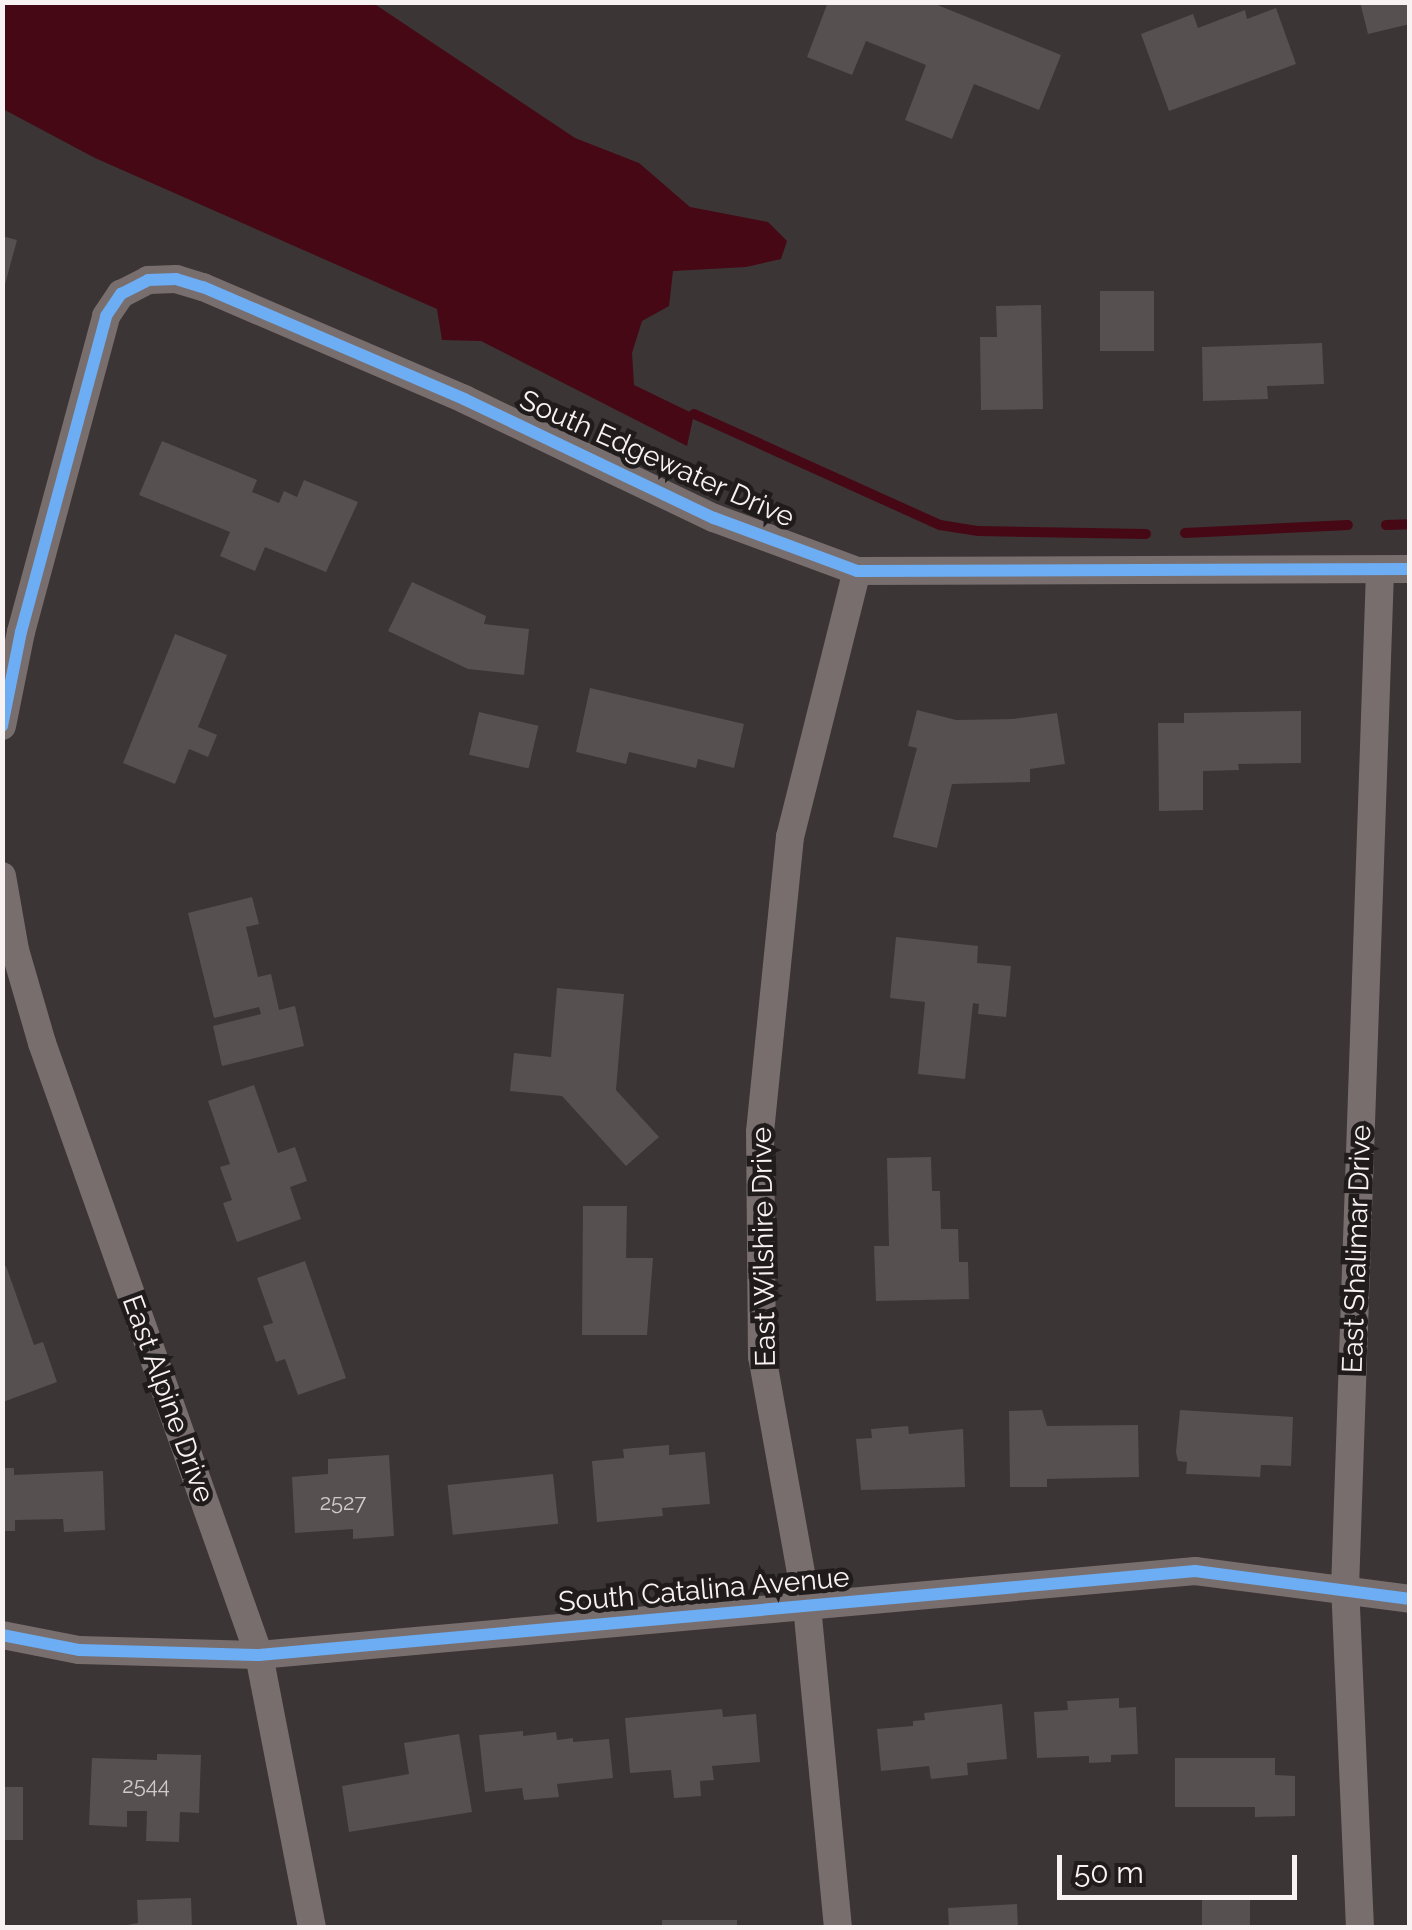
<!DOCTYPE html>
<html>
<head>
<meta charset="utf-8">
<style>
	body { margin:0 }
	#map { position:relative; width:1412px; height:1930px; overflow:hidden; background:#3b3535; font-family:Raleway,sans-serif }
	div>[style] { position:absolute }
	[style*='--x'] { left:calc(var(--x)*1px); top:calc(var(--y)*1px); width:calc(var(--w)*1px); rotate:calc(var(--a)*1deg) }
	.water>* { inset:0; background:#460815 }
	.stream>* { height:10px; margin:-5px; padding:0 5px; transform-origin:5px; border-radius:5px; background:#460815 }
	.building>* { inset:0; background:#565050; transform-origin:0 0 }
	.street>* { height:28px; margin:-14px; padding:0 14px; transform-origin:14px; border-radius:14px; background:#786e6e }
	.cycleway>* { height:12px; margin:-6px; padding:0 6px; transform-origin:6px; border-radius:6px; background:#6dadf4 }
	span { translate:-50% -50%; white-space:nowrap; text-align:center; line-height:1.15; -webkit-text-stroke:9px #211c1c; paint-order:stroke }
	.number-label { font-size:22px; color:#d0caca }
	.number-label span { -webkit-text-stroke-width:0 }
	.street-label { font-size:28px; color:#f9f2f2 }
	.frame { position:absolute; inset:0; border:5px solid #f9f2f2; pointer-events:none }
	.scale { position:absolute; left:1057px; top:1855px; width:240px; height:45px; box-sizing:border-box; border:5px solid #f9f2f2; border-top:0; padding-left:12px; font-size:30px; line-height:35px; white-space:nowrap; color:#f9f2f2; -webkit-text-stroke:8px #211c1c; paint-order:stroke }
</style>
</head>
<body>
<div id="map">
	<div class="water">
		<i style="clip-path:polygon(2px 3px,373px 3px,575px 138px,639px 163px,690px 207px,768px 222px,787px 241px,781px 259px,746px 267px,673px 271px,669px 306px,642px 321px,632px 353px,634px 385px,694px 414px,687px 446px,481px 341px,442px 340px,437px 309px,95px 158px,3px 109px)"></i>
	</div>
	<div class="stream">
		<i style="--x:694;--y:414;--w:270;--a:24.3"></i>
		<i style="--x:940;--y:525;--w:39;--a:9"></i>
		<i style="--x:979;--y:531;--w:167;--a:1"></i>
		<i style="--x:1386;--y:525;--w:24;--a:-2"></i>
		<i style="--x:1185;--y:533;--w:163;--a:-2.8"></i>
	</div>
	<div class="building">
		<i style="clip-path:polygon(828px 2px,930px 2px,1061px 55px,1039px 110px,974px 84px,952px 139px,905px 120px,926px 65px,866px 41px,852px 75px,807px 57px)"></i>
		<i style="clip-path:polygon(1360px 2px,1410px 2px,1410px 24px,1368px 34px)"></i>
		<i style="clip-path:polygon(1276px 8px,1296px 64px,1169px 111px,1141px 34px,1193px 14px,1198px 28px,1245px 10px,1247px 19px)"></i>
		<i style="clip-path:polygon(2px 236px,17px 240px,4px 288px,2px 287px)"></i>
		<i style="left:1100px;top:291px;width:54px;height:60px"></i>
		<i style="clip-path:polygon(1041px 305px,1043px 409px,981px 410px,980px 337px,997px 337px,996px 306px)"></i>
		<i style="clip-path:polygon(1322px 343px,1324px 384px,1267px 386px,1268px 399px,1203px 401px,1202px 347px)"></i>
		<i style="clip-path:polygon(162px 441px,257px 480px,252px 492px,279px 503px,284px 491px,297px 497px,304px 480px,358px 502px,326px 572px,265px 547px,255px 571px,220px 556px,230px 532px,139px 495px)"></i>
		<i style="clip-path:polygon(412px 582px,486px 616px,484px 624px,529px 629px,524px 675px,468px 669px,388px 631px)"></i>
		<i style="clip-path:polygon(175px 634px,227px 655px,198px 727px,217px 735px,208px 757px,189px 749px,175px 784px,123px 763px)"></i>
		<i style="clip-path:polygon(590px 688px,744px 724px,734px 768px,698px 759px,696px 768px,629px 752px,626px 764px,576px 752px)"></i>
		<i style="clip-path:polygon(917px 710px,956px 720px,1013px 719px,1057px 713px,1065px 764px,1030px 769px,1030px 782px,952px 784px,937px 848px,893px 837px,917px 748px,908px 746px)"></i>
		<i style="clip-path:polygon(1301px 711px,1301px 763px,1238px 764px,1239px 770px,1203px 771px,1203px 810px,1159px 811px,1158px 723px,1184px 723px,1184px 713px)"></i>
		<i style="left:479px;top:712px;width:61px;height:44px;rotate:13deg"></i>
		<i style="clip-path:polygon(252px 897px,259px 924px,246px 927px,258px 977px,271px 974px,279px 1010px,295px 1006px,304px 1046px,222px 1066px,213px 1026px,261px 1014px,259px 1007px,214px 1018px,188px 913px)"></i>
		<i style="clip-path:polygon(896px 937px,978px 946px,977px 963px,1011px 966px,1006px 1017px,978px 1014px,979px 1004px,973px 1003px,965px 1079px,918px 1074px,925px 1002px,890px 998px)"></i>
		<i style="clip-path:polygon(557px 988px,624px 994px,616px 1090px,659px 1137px,626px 1166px,562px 1096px,510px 1091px,514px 1053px,551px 1057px)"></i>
		<i style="clip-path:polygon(254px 1085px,278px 1153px,295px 1147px,307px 1181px,290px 1187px,301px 1219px,237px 1242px,223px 1203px,232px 1200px,220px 1167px,230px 1164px,208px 1101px)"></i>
		<i style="clip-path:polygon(931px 1157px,932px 1191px,940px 1191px,941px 1229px,958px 1229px,959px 1262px,968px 1262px,969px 1299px,876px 1301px,874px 1246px,889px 1246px,887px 1158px)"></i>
		<i style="clip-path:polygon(583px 1206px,627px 1206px,626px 1258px,653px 1258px,647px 1335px,582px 1335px)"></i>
		<i style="clip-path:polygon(305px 1261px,346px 1378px,298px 1395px,285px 1359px,276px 1362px,263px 1326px,273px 1323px,257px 1278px)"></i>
		<i style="clip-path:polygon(6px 1266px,34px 1345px,43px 1342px,57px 1382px,3px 1402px,3px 1267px)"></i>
		<i style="clip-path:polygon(1042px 1410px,1047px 1426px,1138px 1425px,1139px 1477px,1047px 1479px,1047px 1487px,1010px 1487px,1009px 1411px)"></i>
		<i style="clip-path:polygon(1180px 1410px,1293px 1417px,1291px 1466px,1261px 1465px,1260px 1477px,1186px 1474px,1187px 1462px,1178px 1461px,1176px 1452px)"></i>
		<i style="clip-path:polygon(908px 1426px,909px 1434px,963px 1429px,965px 1487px,861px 1490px,856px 1439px,872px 1438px,871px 1429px)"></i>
		<i style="clip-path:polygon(669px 1445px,669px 1455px,705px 1452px,710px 1504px,662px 1508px,663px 1516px,597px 1522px,592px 1461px,624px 1458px,623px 1449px)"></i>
		<i style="clip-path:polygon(389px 1455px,394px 1536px,353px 1539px,353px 1529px,295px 1533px,292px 1477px,328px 1474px,328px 1459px)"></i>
		<i style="clip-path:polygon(2px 1468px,14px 1468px,14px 1475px,103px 1471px,105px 1530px,64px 1532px,63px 1519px,15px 1520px,15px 1531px,2px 1531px)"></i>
		<i style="left:553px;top:1474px;width:50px;height:106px;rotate:84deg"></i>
		<i style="clip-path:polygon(1119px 1698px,1119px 1708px,1136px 1707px,1138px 1754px,1111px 1755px,1111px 1762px,1089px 1763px,1089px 1756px,1037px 1758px,1034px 1712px,1068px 1710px,1067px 1701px)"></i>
		<i style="clip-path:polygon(1002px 1704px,1007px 1759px,967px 1763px,968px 1775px,931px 1779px,929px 1766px,881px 1771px,877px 1729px,913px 1726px,913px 1721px,925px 1720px,924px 1713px)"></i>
		<i style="clip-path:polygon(722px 1709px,723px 1717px,756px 1714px,760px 1762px,712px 1766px,714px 1780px,700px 1781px,701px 1796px,674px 1798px,671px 1770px,630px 1773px,625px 1718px)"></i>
		<i style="clip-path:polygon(523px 1731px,523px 1736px,556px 1732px,557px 1740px,573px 1738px,573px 1742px,609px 1739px,613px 1778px,557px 1784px,559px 1797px,524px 1800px,522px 1788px,485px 1792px,479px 1735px)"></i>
		<i style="clip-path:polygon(459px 1734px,472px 1812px,349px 1832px,342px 1786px,409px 1774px,404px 1743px)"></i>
		<i style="clip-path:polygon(157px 1754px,201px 1755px,199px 1813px,180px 1812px,179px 1842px,146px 1841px,147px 1811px,127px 1811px,127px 1827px,89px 1825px,92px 1758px,157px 1760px)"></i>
		<i style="clip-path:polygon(1175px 1758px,1275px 1758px,1275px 1775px,1295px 1776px,1295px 1816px,1255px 1817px,1255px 1807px,1175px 1807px)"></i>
		<i style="left:2px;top:1787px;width:21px;height:53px"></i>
		<i style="left:1250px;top:1895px;width:33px;height:48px;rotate:90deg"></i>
		<i style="clip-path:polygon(191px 1898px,192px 1928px,111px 1928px,138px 1923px,137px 1900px)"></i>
		<i style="clip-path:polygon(1017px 1904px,1018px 1928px,949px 1928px,948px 1908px)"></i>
		<i style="left:737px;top:1920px;width:8px;height:75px;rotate:90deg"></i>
	</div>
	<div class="street">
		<i style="--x:2;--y:726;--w:96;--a:-78.6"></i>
		<i style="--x:21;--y:632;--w:327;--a:-74.9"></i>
		<i style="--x:106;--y:316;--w:27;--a:-56"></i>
		<i style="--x:121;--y:294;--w:30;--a:-27"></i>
		<i style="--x:148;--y:280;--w:28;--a:-2"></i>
		<i style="--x:176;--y:279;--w:28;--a:17"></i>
		<i style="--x:203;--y:287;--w:284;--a:23.2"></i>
		<i style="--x:464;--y:399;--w:277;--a:25.5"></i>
		<i style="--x:714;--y:518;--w:153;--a:20.3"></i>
		<i style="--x:857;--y:571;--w:553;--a:-0.21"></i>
		<i style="--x:2;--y:876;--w:75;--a:80"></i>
		<i style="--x:15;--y:950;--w:97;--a:73.8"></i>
		<i style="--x:42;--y:1043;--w:649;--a:70.48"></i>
		<i style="--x:259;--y:1655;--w:278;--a:79"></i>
		<i style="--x:2;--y:1635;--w:78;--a:11"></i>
		<i style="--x:79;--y:1650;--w:180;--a:1.6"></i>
		<i style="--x:259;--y:1655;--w:940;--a:-5.13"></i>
		<i style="--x:1195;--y:1571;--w:217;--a:7.4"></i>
		<i style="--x:838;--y:1928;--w:323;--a:-95.5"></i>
		<i style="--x:807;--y:1606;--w:253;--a:-100.2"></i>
		<i style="--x:762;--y:1357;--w:225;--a:-90.5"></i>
		<i style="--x:760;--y:1132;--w:297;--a:-84.2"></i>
		<i style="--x:790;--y:837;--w:274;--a:-75.9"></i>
		<i style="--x:1360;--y:1928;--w:339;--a:-92.5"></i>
		<i style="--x:1345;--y:1589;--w:1020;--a:-88.03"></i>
	</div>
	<div class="cycleway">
		<i style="--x:2;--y:726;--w:96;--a:-78.6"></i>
		<i style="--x:21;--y:632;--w:327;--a:-74.9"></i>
		<i style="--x:106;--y:316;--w:27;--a:-56"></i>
		<i style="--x:121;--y:294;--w:30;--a:-27"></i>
		<i style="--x:148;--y:280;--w:28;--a:-2"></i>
		<i style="--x:176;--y:279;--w:28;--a:17"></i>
		<i style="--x:203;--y:287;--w:284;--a:23.2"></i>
		<i style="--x:464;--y:399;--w:277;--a:25.5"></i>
		<i style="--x:714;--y:518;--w:153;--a:20.3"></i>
		<i style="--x:857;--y:571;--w:553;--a:-0.21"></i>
		<i style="--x:2;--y:1635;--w:78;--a:11"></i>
		<i style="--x:79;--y:1650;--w:180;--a:1.6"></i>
		<i style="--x:259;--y:1655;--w:940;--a:-5.13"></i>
		<i style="--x:1195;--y:1571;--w:217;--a:7.4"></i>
	</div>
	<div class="number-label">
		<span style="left:343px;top:1503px">2527</span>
		<span style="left:146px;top:1786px">2544</span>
	</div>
	<div class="street-label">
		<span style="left:657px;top:459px;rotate:24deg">South Edgewater Drive</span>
		<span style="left:764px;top:1247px;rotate:-91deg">East Wilshire Drive</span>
		<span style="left:1357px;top:1249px;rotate:-88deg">East Shalimar Drive</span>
		<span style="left:168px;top:1399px;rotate:70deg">East Alpine Drive</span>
		<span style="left:704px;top:1590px;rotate:-5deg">South Catalina Avenue</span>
	</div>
	<div class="frame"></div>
	<div class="scale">50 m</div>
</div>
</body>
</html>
